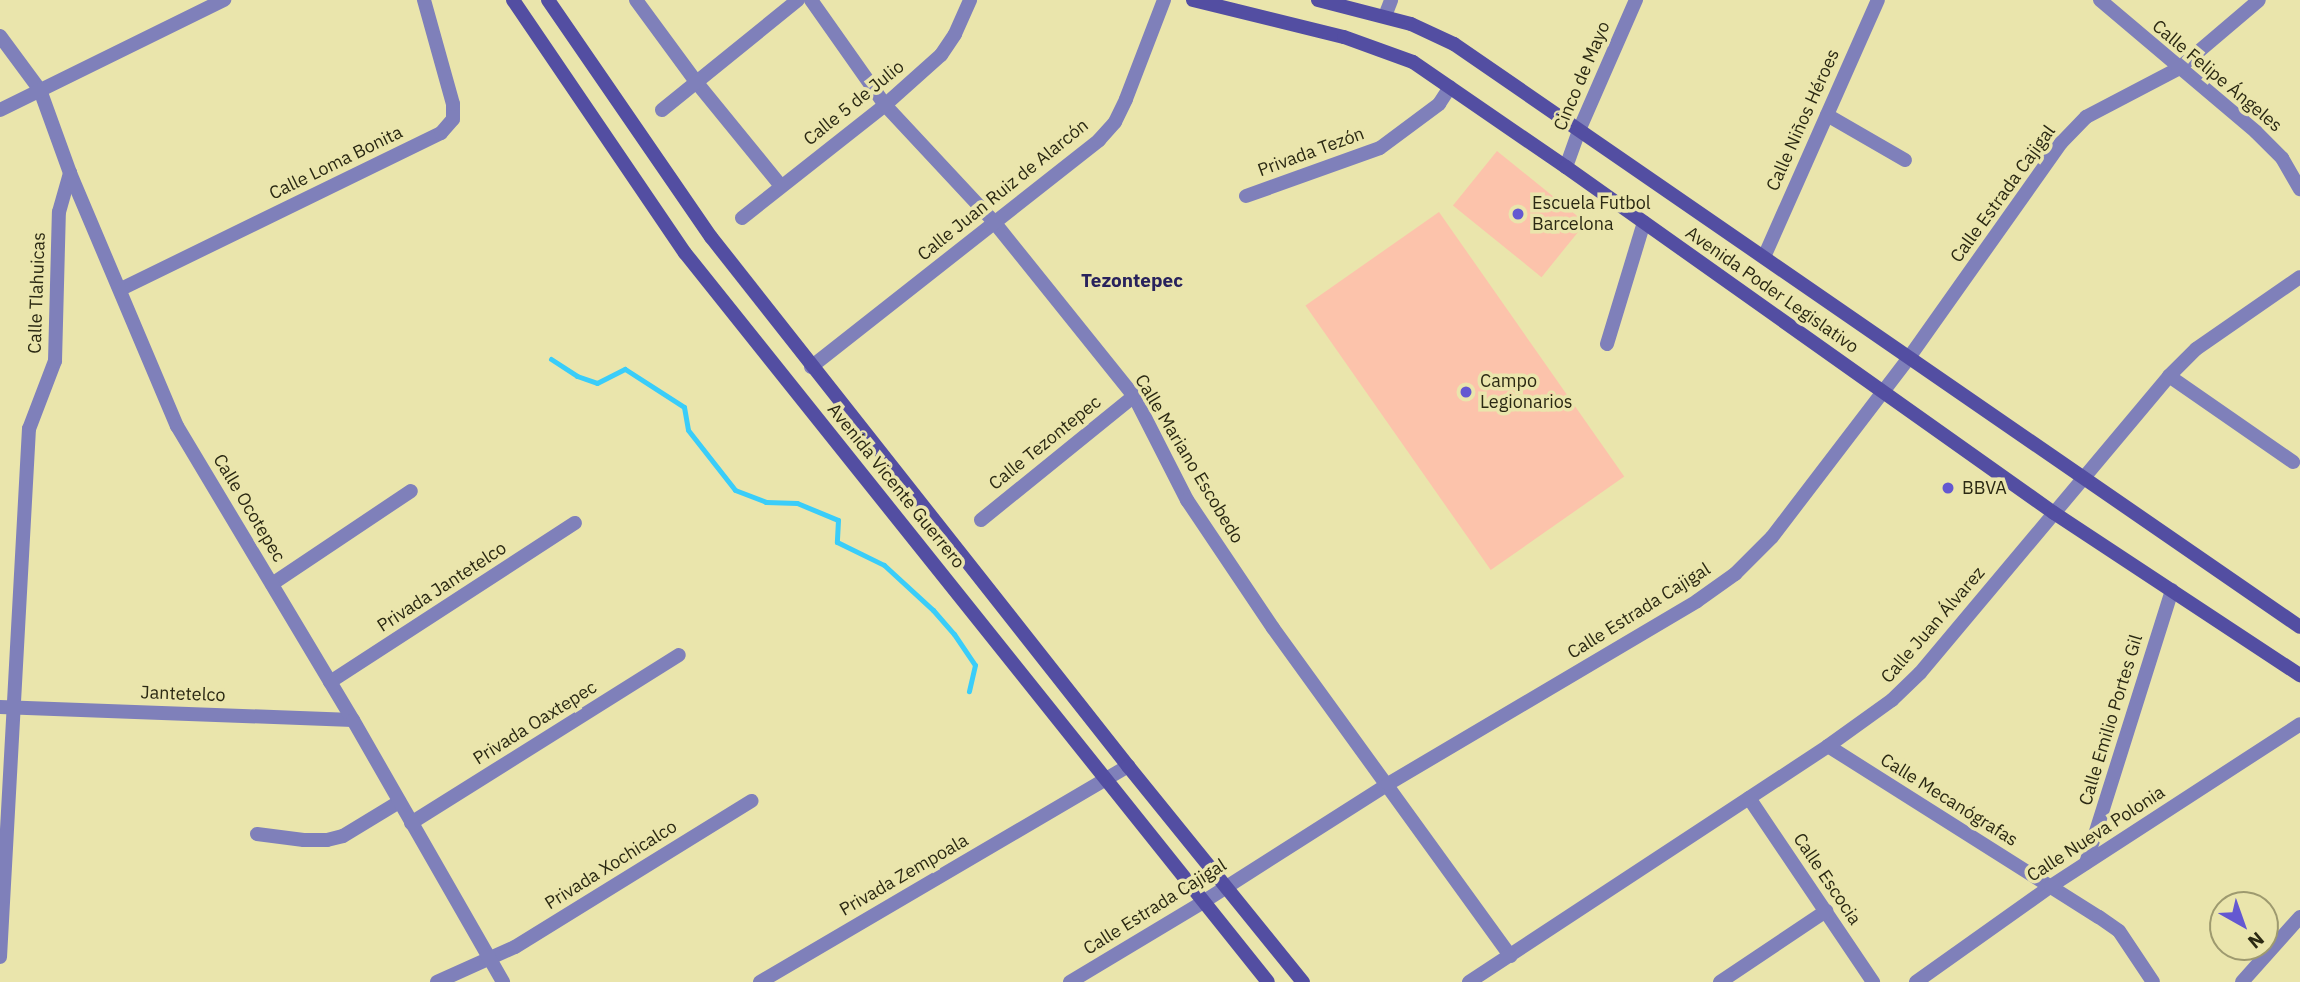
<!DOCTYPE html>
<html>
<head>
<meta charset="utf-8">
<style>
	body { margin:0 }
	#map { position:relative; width:2300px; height:982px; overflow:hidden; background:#eae5ac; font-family:"IBM Plex Sans",sans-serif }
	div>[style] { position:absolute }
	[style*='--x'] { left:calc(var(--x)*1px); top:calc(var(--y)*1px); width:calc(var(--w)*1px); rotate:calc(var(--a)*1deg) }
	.green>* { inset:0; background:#fcc3ab; transform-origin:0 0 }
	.stream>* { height:5px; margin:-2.5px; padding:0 2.5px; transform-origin:2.5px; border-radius:2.5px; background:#3acdf9 }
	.minor>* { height:14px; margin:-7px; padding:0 7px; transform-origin:7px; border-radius:7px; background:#7f80ba }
	.tertiary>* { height:14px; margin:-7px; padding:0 7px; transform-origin:7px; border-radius:7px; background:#7f80ba }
	.secondary>* { height:14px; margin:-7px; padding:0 7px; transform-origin:7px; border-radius:7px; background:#534ea2 }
	.dots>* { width:19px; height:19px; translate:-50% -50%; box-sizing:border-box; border:4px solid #eae5ac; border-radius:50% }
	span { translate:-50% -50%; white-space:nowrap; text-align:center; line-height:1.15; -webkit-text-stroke:7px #eae5ac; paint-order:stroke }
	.street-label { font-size:18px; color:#2b2913 }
	.poi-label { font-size:18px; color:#2b2913 }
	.left { translate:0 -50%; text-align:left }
	.neighbourhood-label { font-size:19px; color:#28225c; font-weight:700 }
	.north { position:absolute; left:2209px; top:891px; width:70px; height:70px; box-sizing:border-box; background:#eae5ac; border:2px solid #9e9a6f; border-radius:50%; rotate:140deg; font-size:19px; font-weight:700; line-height:28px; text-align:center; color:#2b2913 }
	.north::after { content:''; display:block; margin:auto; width:24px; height:32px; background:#6458d1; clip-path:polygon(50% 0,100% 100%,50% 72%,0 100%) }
</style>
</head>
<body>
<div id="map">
	<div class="green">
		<i style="left:1497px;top:151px;width:114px;height:70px;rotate:39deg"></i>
		<i style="left:1439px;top:212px;width:323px;height:163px;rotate:55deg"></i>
	</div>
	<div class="stream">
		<i style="--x:551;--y:359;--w:31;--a:33"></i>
		<i style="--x:577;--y:376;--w:21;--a:19"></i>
		<i style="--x:597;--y:383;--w:31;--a:-27"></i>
		<i style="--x:625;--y:369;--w:70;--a:32.8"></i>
		<i style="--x:684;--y:407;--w:23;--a:80"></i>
		<i style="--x:688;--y:430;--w:76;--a:51.9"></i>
		<i style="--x:735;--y:490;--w:33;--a:21"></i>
		<i style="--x:766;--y:502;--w:31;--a:2"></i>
		<i style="--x:797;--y:503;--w:44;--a:22.5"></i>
		<i style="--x:838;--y:520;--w:22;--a:93"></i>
		<i style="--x:837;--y:542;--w:52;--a:26.1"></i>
		<i style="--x:884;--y:565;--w:67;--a:42.6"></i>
		<i style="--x:933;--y:610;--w:32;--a:49"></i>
		<i style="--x:954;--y:634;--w:37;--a:56"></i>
		<i style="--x:975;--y:665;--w:27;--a:103"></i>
	</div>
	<div class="minor">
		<i style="--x:636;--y:0;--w:103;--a:53.7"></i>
		<i style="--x:697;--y:83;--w:133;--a:50.8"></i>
		<i style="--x:811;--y:0;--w:128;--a:54.8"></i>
		<i style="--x:885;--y:105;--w:160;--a:47"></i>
		<i style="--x:994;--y:222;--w:223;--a:51.2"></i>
		<i style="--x:1134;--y:396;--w:117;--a:63"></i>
		<i style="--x:1187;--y:500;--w:154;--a:56.1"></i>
		<i style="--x:1273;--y:628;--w:405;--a:54.1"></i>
		<i style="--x:2100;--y:0;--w:204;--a:40.2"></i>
		<i style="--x:2256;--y:132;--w:37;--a:45"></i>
		<i style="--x:2282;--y:158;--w:36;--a:60"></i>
		<i style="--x:1385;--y:16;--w:17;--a:-69"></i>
		<i style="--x:0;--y:36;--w:67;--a:53.5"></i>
		<i style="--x:662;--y:110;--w:175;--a:-39"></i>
		<i style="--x:1827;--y:115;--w:90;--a:30"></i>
		<i style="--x:1566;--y:167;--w:41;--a:-70.3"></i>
		<i style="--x:1580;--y:128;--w:140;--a:-66.4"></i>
		<i style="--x:1246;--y:196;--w:142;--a:-19.7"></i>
		<i style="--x:1380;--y:148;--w:74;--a:-36.7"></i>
		<i style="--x:1439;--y:104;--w:20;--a:-57"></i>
		<i style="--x:742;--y:218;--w:182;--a:-38.3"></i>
		<i style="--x:885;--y:105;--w:75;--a:-41.8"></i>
		<i style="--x:941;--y:55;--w:25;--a:-56"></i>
		<i style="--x:955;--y:34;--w:37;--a:-66"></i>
		<i style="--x:1764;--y:257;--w:281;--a:-66.1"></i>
		<i style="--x:121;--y:289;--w:356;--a:-26"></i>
		<i style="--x:441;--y:133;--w:18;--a:-49"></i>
		<i style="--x:453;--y:119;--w:15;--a:-90"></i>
		<i style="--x:453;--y:104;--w:108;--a:-105.6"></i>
		<i style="--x:1607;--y:344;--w:127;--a:-73.1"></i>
		<i style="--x:811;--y:367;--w:367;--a:-38.2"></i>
		<i style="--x:1099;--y:140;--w:24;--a:-48"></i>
		<i style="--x:1115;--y:122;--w:25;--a:-64"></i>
		<i style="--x:1126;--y:99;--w:106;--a:-69"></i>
		<i style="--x:2169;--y:376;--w:151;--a:34.7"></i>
		<i style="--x:981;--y:520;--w:197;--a:-39"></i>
		<i style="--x:272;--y:584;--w:167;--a:-33.8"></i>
		<i style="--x:330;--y:682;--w:292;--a:-33"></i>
		<i style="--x:0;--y:707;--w:353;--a:2.1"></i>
		<i style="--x:1828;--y:746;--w:320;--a:32.3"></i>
		<i style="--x:2099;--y:917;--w:24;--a:35"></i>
		<i style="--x:2119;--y:931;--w:61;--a:56.3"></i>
		<i style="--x:1749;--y:798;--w:222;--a:56"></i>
		<i style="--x:411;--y:823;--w:316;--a:-32.1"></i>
		<i style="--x:257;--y:834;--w:47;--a:7.3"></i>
		<i style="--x:304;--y:840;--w:23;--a:0"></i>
		<i style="--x:327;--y:840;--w:16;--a:-14"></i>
		<i style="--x:343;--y:836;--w:66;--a:-31.3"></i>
		<i style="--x:2086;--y:863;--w:286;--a:-72.5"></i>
		<i style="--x:0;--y:957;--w:529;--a:-86.86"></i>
		<i style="--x:29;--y:429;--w:73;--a:-69.1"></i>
		<i style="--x:55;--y:361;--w:149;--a:-88.5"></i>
		<i style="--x:59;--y:212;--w:41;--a:-74.2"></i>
		<i style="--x:437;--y:982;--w:85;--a:-24.2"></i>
		<i style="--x:515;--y:947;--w:278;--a:-31.7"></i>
		<i style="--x:760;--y:982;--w:427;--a:-30.4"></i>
		<i style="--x:1070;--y:982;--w:155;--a:-31"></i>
		<i style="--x:1203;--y:902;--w:219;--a:-32.5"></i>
		<i style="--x:1388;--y:784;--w:359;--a:-30.6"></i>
		<i style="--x:1697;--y:601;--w:47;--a:-35.4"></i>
		<i style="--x:1735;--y:574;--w:52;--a:-45"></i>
		<i style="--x:1772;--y:537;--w:224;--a:-52.6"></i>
		<i style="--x:1908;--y:359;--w:265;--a:-54.7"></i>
		<i style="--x:2061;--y:143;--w:36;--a:-46"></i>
		<i style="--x:2086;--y:117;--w:104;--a:-27.6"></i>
		<i style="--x:2178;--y:69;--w:106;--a:-40.4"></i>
		<i style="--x:1469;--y:982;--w:430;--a:-33.3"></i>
		<i style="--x:1828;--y:746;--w:79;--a:-35.7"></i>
		<i style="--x:1892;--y:700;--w:39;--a:-44"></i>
		<i style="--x:1920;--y:673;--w:388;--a:-50"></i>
		<i style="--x:2169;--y:376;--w:38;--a:-45"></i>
		<i style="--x:2196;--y:349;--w:126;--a:-34.7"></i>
		<i style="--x:1720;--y:982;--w:128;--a:-33.8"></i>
		<i style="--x:1916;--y:982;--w:166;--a:-35.4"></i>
		<i style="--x:2051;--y:886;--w:297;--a:-33"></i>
		<i style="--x:2242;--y:982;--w:87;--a:-48.3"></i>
	</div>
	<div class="tertiary">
		<i style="--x:40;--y:90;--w:88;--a:70.1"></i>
		<i style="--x:70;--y:173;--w:275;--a:67.1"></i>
		<i style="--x:177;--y:426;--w:343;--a:59.1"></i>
		<i style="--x:353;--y:720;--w:302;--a:60.2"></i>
		<i style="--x:0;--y:110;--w:250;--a:-26.2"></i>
	</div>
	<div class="secondary">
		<i style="--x:513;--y:0;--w:306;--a:55.8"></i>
		<i style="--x:685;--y:253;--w:933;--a:51.35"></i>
		<i style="--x:548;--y:0;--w:288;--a:55.5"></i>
		<i style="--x:711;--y:237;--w:674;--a:51.75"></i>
		<i style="--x:1128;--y:766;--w:278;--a:51"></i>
		<i style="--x:1193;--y:0;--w:155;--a:13.8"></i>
		<i style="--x:1344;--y:37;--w:73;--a:19.9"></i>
		<i style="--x:1413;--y:62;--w:186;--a:34.5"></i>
		<i style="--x:1566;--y:167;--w:598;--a:35.34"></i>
		<i style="--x:2054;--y:513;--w:295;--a:33.4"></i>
		<i style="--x:1318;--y:0;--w:96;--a:14.5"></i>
		<i style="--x:1411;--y:24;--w:47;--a:24.9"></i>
		<i style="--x:1454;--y:44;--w:1027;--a:34.57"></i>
	</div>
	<div class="dots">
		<i style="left:1518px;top:214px;background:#6458d1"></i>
		<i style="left:1466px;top:392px;background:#6458d1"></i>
		<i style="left:1948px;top:488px;background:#6458d1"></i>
	</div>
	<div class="street-label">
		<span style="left:1582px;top:76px;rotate:-67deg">Cinco de Mayo</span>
		<span style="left:2217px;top:76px;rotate:40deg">Calle Felipe Ángeles</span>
		<span style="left:854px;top:103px;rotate:-39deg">Calle 5 de Julio</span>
		<span style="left:1803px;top:120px;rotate:-66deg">Calle Niños Héroes</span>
		<span style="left:1311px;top:152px;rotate:-20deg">Privada Tezón</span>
		<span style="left:336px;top:163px;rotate:-26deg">Calle Loma Bonita</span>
		<span style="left:1003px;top:190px;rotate:-39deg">Calle Juan Ruiz de Alarcón</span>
		<span style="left:2003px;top:194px;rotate:-54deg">Calle Estrada Cajigal</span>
		<span style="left:1772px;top:290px;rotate:35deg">Avenida Poder Legislativo</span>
		<span style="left:37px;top:293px;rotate:-88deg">Calle Tlahuicas</span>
		<span style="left:1045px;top:443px;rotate:-39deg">Calle Tezontepec</span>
		<span style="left:1189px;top:459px;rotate:59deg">Calle Mariano Escobedo</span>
		<span style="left:896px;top:486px;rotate:51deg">Avenida Vicente Guerrero</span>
		<span style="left:249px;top:508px;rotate:59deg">Calle Ocotepec</span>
		<span style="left:442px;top:587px;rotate:-33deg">Privada Jantetelco</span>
		<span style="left:1639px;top:611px;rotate:-32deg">Calle Estrada Cajigal</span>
		<span style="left:1933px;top:625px;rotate:-49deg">Calle Juan Álvarez</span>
		<span style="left:183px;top:694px;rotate:2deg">Jantetelco</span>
		<span style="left:2111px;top:720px;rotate:-73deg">Calle Emilio Portes Gil</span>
		<span style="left:535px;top:723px;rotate:-32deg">Privada Oaxtepec</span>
		<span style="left:1949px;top:800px;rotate:32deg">Calle Mecanógrafas</span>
		<span style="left:2096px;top:834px;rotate:-33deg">Calle Nueva Polonia</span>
		<span style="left:611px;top:865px;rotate:-32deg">Privada Xochicalco</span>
		<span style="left:904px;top:875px;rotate:-30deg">Privada Zempoala</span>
		<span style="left:1827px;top:879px;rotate:56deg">Calle Escocia</span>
		<span style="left:1155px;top:907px;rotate:-32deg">Calle Estrada Cajigal</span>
	</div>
	<div class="poi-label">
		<span class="left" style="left:1532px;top:214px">Escuela Futbol<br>Barcelona</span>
		<span class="left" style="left:1480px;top:392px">Campo<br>Legionarios</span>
		<span class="left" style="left:1962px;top:488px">BBVA</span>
	</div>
	<div class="neighbourhood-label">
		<span style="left:1132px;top:281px">Tezontepec</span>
	</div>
	<div class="north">N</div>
</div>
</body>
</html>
